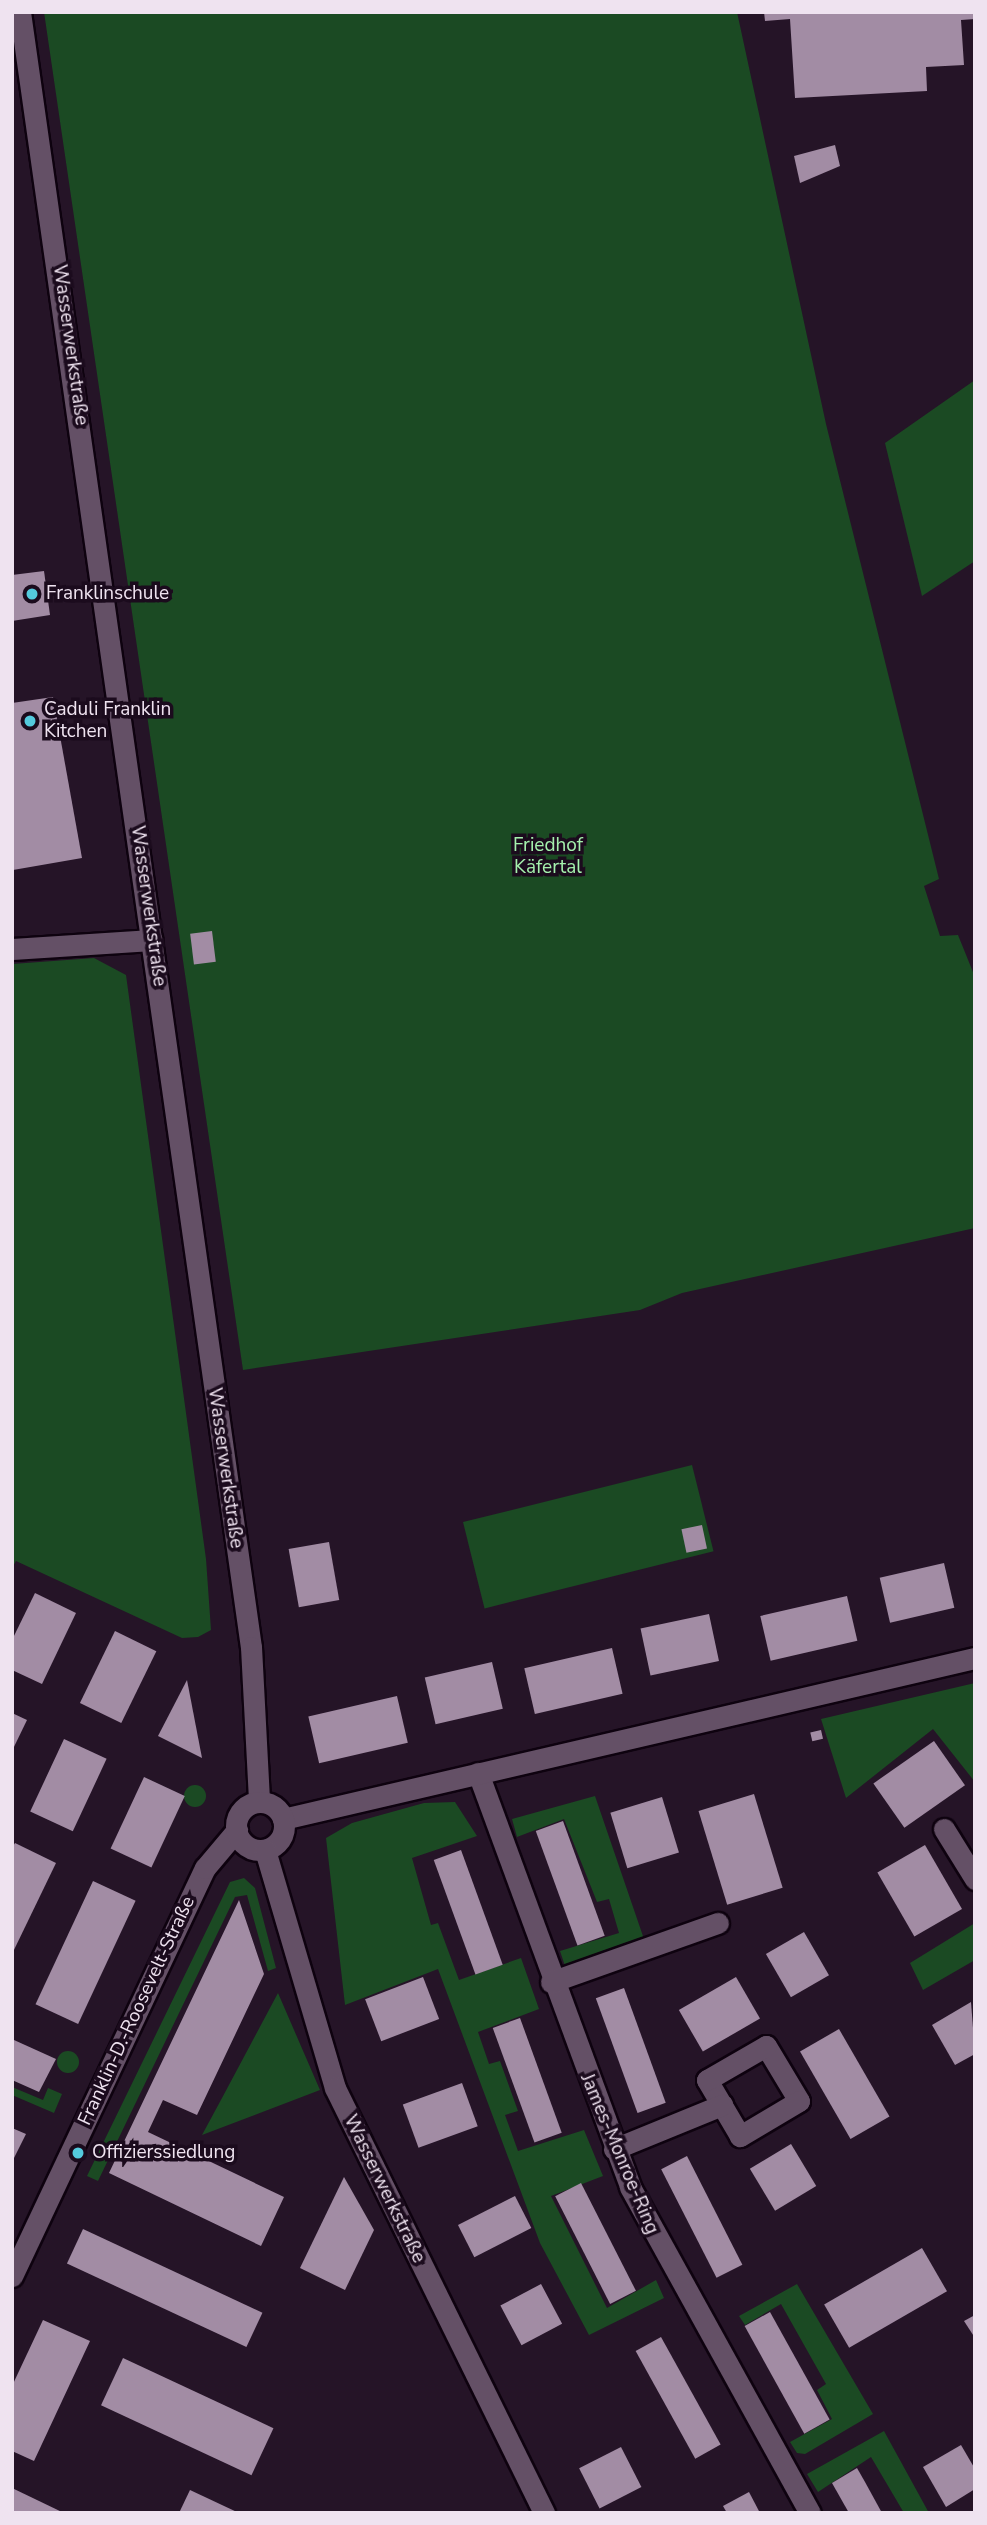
<!DOCTYPE html>
<html>
<head>
<meta charset="utf-8">
<style>
	body { margin:0 }
	#map { position:relative; width:987px; height:2525px; overflow:hidden; background:#251427; font-family:"Nunito Sans",sans-serif }
	div>[style] { position:absolute }
	[style*='--x'] { left:calc(var(--x)*1px); top:calc(var(--y)*1px); width:calc(var(--w)*1px); rotate:calc(var(--a)*1deg) }
	.green>* { inset:0; background:#1b4a23; transform-origin:0 0 }
	.round { border-radius:50% }
	.building>* { inset:0; background:#a28ca4; transform-origin:0 0 }
	.roads { filter:drop-shadow(2px 0 #0e020f) drop-shadow(-2px 0 #0e020f) drop-shadow(0 2px #0e020f) drop-shadow(0 -2px #0e020f) }
	.street>* { height:21px; margin:-10.5px; padding:0 10.5px; transform-origin:10.5px; border-radius:10.5px; background:#645066 }
	.secondary>* { height:21px; margin:-10.5px; padding:0 10.5px; transform-origin:10.5px; border-radius:10.5px; background:#645066 }
	.secondary>.ring { margin:-10.5px; padding:0; box-sizing:content-box; background:none; border:21px solid #645066; border-radius:50% }
	.dots>* { width:19px; height:19px; translate:-50% -50%; box-sizing:border-box; border:4px solid #1b0b1d; border-radius:50% }
	span { translate:-50% -50%; white-space:nowrap; text-align:center; line-height:1.15; -webkit-text-stroke:7px #1b0b1d; paint-order:stroke }
	.street-label { font-size:19px; color:#efe3f0 }
	.poi-label { font-size:19px; color:#efe3f0 }
	.left { translate:0 -50%; text-align:left }
	.park-label { font-size:19px; color:#a5f1ad }
	.frame { position:absolute; inset:0; border:14px solid #efe3f0; pointer-events:none }
</style>
</head>
<body>
<div id="map">
	<div class="green">
		<i style="clip-path:polygon(44px 12px,737px 12px,826px 424px,939px 879px,924px 886px,940px 936px,958px 935px,975px 977px,975px 1228px,682px 1293px,640px 1310px,243px 1370px)"></i>
		<i style="clip-path:polygon(975px 380px,975px 561px,922px 596px,885px 443px)"></i>
		<i style="clip-path:polygon(94px 958px,126px 975px,206px 1559px,211px 1630px,198px 1637px,182px 1638px,16px 1561px,12px 1568px,12px 964px)"></i>
		<i style="left:692px;top:1465px;width:89px;height:236px;rotate:76deg"></i>
		<i style="clip-path:polygon(975px 1683px,975px 1782px,933px 1729px,846px 1798px,821px 1719px)"></i>
		<i class="round" style="left:184px;top:1785px;width:22px;height:22px"></i>
		<i style="clip-path:polygon(595px 1796px,645px 1942px,566px 1969px,560px 1951px,619px 1933px,609px 1899px,597px 1902px,564px 1819px,517px 1837px,512px 1819px)"></i>
		<i style="clip-path:polygon(455px 1802px,477px 1836px,412px 1858px,431px 1925px,438px 1923px,459px 1980px,521px 1958px,539px 2009px,478px 2032px,489px 2064px,500px 2061px,518px 2111px,505px 2115px,518px 2151px,584px 2130px,603px 2176px,551px 2196px,607px 2308px,656px 2280px,664px 2298px,589px 2335px,540px 2243px,438px 1969px,345px 2005px,326px 1838px,352px 1823px,424px 1803px)"></i>
		<i style="clip-path:polygon(244px 1878px,255px 1888px,276px 1968px,268px 1971px,247px 1895px,235px 1897px,98px 2181px,87px 2176px,230px 1882px)"></i>
		<i style="clip-path:polygon(975px 1923px,975px 1960px,923px 1990px,910px 1963px)"></i>
		<i style="clip-path:polygon(278px 1993px,320px 2090px,202px 2135px,222px 2098px)"></i>
		<i class="round" style="left:57px;top:2051px;width:22px;height:22px"></i>
		<i style="clip-path:polygon(12px 2087px,43px 2100px,48px 2088px,62px 2094px,54px 2113px,12px 2095px)"></i>
		<i style="clip-path:polygon(797px 2284px,873px 2414px,805px 2454px,797px 2453px,790px 2442px,832px 2419px,817px 2390px,826px 2384px,781px 2304px,745px 2325px,739px 2316px)"></i>
		<i style="clip-path:polygon(884px 2431px,929px 2513px,904px 2513px,871px 2457px,818px 2492px,807px 2474px)"></i>
	</div>
	<div class="building">
		<i style="clip-path:polygon(764px 12px,975px 12px,975px 19px,961px 20px,964px 65px,926px 67px,927px 91px,795px 98px,790px 19px,765px 21px)"></i>
		<i style="clip-path:polygon(835px 145px,840px 166px,800px 183px,794px 156px)"></i>
		<i style="clip-path:polygon(44px 571px,50px 615px,12px 621px,12px 575px)"></i>
		<i style="clip-path:polygon(53px 697px,82px 858px,13px 870px,12px 703px)"></i>
		<i style="left:212px;top:931px;width:31px;height:22px;rotate:83deg"></i>
		<i style="left:702px;top:1525px;width:24px;height:21px;rotate:78deg"></i>
		<i style="left:329px;top:1542px;width:59px;height:41px;rotate:80deg"></i>
		<i style="left:944px;top:1563px;width:46px;height:66px;rotate:77deg"></i>
		<i style="clip-path:polygon(35px 1593px,76px 1613px,42px 1684px,12px 1670px,12px 1640px)"></i>
		<i style="left:847px;top:1596px;width:46px;height:89px;rotate:77deg"></i>
		<i style="left:709px;top:1614px;width:48px;height:70px;rotate:78deg"></i>
		<i style="left:115px;top:1631px;width:46px;height:80px;rotate:26deg"></i>
		<i style="left:612px;top:1648px;width:47px;height:90px;rotate:77deg"></i>
		<i style="left:492px;top:1662px;width:48px;height:69px;rotate:77deg"></i>
		<i style="clip-path:polygon(187px 1680px,202px 1758px,158px 1736px)"></i>
		<i style="left:397px;top:1696px;width:48px;height:91px;rotate:77deg"></i>
		<i style="clip-path:polygon(12px 1713px,27px 1720px,12px 1751px)"></i>
		<i style="left:821px;top:1730px;width:9px;height:11px;rotate:77deg"></i>
		<i style="left:64px;top:1739px;width:47px;height:80px;rotate:25deg"></i>
		<i style="left:934px;top:1741px;width:54px;height:74px;rotate:55deg"></i>
		<i style="left:144px;top:1777px;width:45px;height:79px;rotate:25deg"></i>
		<i style="left:754px;top:1794px;width:98px;height:58px;rotate:73deg"></i>
		<i style="left:662px;top:1797px;width:58px;height:54px;rotate:73deg"></i>
		<i style="left:563px;top:1821px;width:122px;height:29px;rotate:70deg"></i>
		<i style="clip-path:polygon(15px 1843px,56px 1863px,12px 1954px,12px 1848px)"></i>
		<i style="left:925px;top:1845px;width:74px;height:55px;rotate:60deg"></i>
		<i style="left:461px;top:1850px;width:122px;height:29px;rotate:70deg"></i>
		<i style="left:93px;top:1881px;width:47px;height:136px;rotate:25deg"></i>
		<i style="clip-path:polygon(239px 1900px,264px 1974px,197px 2115px,163px 2100px,148px 2132px,284px 2197px,261px 2246px,109px 2173px)"></i>
		<i style="left:804px;top:1932px;width:50px;height:44px;rotate:60deg"></i>
		<i style="left:423px;top:1977px;width:45px;height:62px;rotate:69deg"></i>
		<i style="left:736px;top:1977px;width:48px;height:66px;rotate:60deg"></i>
		<i style="left:624px;top:1988px;width:122px;height:30px;rotate:70deg"></i>
		<i style="clip-path:polygon(971px 2002px,975px 2054px,955px 2065px,932px 2025px)"></i>
		<i style="left:520px;top:2018px;width:122px;height:29px;rotate:70deg"></i>
		<i style="left:839px;top:2029px;width:101px;height:45px;rotate:60deg"></i>
		<i style="clip-path:polygon(14px 2040px,56px 2059px,39px 2092px,12px 2080px)"></i>
		<i style="left:462px;top:2083px;width:46px;height:63px;rotate:70deg"></i>
		<i style="clip-path:polygon(12px 2128px,26px 2134px,12px 2162px)"></i>
		<i style="left:791px;top:2144px;width:49px;height:48px;rotate:59deg"></i>
		<i style="left:687px;top:2156px;width:122px;height:29px;rotate:63deg"></i>
		<i style="clip-path:polygon(344px 2177px,374px 2230px,345px 2290px,300px 2268px)"></i>
		<i style="left:581px;top:2183px;width:121px;height:29px;rotate:63deg"></i>
		<i style="left:515px;top:2196px;width:36px;height:64px;rotate:63deg"></i>
		<i style="left:83px;top:2229px;width:198px;height:38px;rotate:25deg"></i>
		<i style="left:922px;top:2248px;width:50px;height:113px;rotate:60deg"></i>
		<i style="left:541px;top:2284px;width:45px;height:46px;rotate:62deg"></i>
		<i style="left:770px;top:2312px;width:123px;height:29px;rotate:61deg"></i>
		<i style="clip-path:polygon(975px 2315px,975px 2338px,964px 2321px)"></i>
		<i style="clip-path:polygon(43px 2320px,90px 2341px,34px 2461px,12px 2451px,12px 2386px)"></i>
		<i style="left:661px;top:2337px;width:123px;height:29px;rotate:61deg"></i>
		<i style="left:123px;top:2358px;width:166px;height:52px;rotate:25deg"></i>
		<i style="clip-path:polygon(961px 2445px,975px 2469px,975px 2489px,946px 2507px,923px 2467px)"></i>
		<i style="left:621px;top:2447px;width:45px;height:47px;rotate:63deg"></i>
		<i style="clip-path:polygon(857px 2468px,865px 2482px,882px 2513px,849px 2513px,832px 2483px)"></i>
		<i style="clip-path:polygon(12px 2488px,64px 2513px,12px 2513px)"></i>
		<i style="clip-path:polygon(190px 2490px,239px 2513px,179px 2513px)"></i>
		<i style="clip-path:polygon(749px 2492px,760px 2513px,727px 2513px,723px 2506px)"></i>
	</div>
	<div class="roads">
		<div class="street">
			<i style="--x:12;--y:949;--w:140;--a:-3.7"></i>
			<i style="--x:478;--y:1773;--w:441;--a:69.8"></i>
			<i style="--x:630;--y:2187;--w:372;--a:61.1"></i>
			<i style="--x:283;--y:1819;--w:710;--a:-13.1"></i>
			<i style="--x:944;--y:1829;--w:59;--a:58.2"></i>
			<i style="--x:551;--y:1982;--w:177;--a:-19.5"></i>
			<i style="--x:766;--y:2046;--w:64;--a:59"></i>
			<i style="--x:799;--y:2101;--w:69;--a:149.3"></i>
			<i style="--x:740;--y:2136;--w:65;--a:-120.5"></i>
			<i style="--x:707;--y:2080;--w:68;--a:-30"></i>
			<i style="--x:614;--y:2149;--w:117;--a:-22.2"></i>
			<i style="--x:12;--y:2276;--w:451;--a:-64.7"></i>
			<i style="--x:205;--y:1868;--w:50;--a:-49.9"></i>
		</div>
		<div class="secondary">
			<i style="--x:20;--y:12;--w:1651;--a:81.96"></i>
			<i style="--x:251;--y:1647;--w:155;--a:87"></i>
			<i class="ring" style="left:236px;top:1802px;width:27px;height:27px"></i>
			<i style="--x:265;--y:1850;--w:248;--a:73.6"></i>
			<i style="--x:335;--y:2088;--w:474;--a:63.8"></i>
		</div>
	</div>
	<div class="dots">
		<i style="left:32px;top:594px;background:#54cadd"></i>
		<i style="left:30px;top:721px;background:#54cadd"></i>
		<i style="left:78px;top:2153px;background:#54cadd"></i>
	</div>
	<div class="street-label">
		<span style="left:70px;top:345px;rotate:82deg">Wasserwerkstraße</span>
		<span style="left:148px;top:906px;rotate:82deg">Wasserwerkstraße</span>
		<span style="left:225px;top:1468px;rotate:82deg">Wasserwerkstraße</span>
		<span style="left:137px;top:2011px;rotate:-65deg">Franklin-D.-Roosevelt-Straße</span>
		<span style="left:619px;top:2154px;rotate:67deg">James-Monroe-Ring</span>
		<span style="left:384px;top:2189px;rotate:64deg">Wasserwerkstraße</span>
	</div>
	<div class="poi-label">
		<span class="left" style="left:46px;top:594px">Franklinschule</span>
		<span class="left" style="left:44px;top:721px">Caduli Franklin<br>Kitchen</span>
		<span class="left" style="left:92px;top:2153px">Offizierssiedlung</span>
	</div>
	<div class="park-label">
		<span style="left:548px;top:857px">Friedhof<br>Käfertal</span>
	</div>
	<div class="frame"></div>
</div>
</body>
</html>
